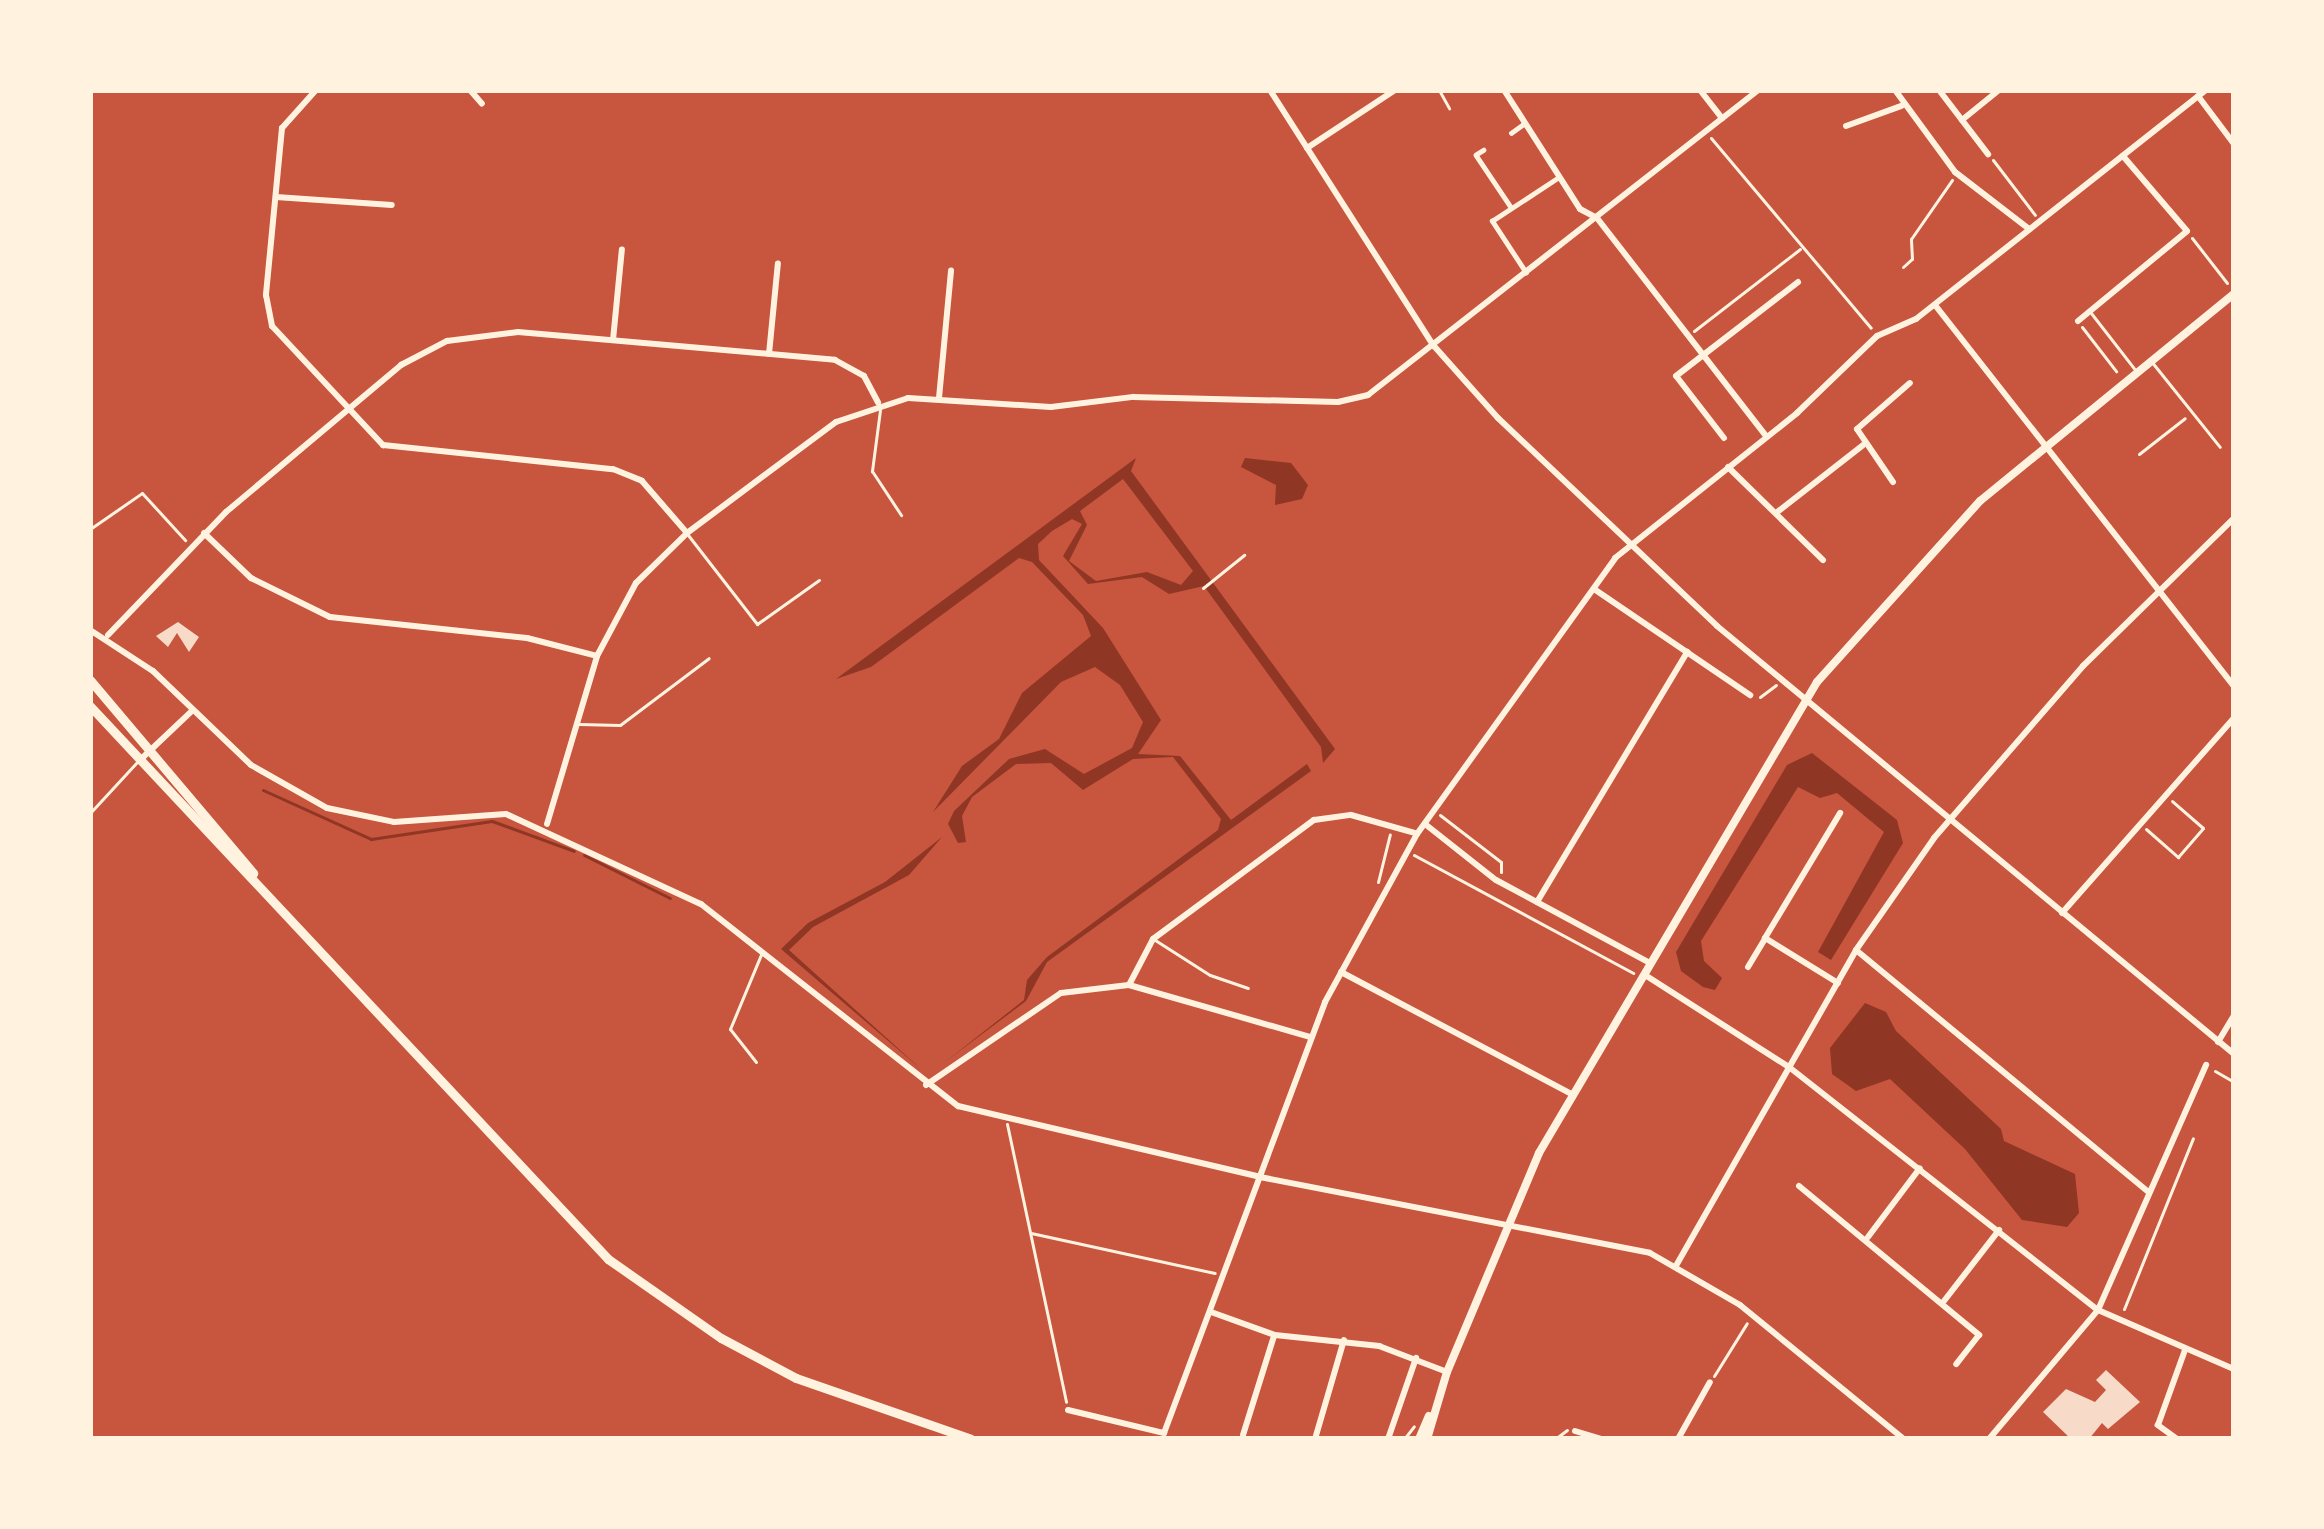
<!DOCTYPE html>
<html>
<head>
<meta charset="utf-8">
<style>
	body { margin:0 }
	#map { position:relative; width:2324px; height:1529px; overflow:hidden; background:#c8553d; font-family:Karla,sans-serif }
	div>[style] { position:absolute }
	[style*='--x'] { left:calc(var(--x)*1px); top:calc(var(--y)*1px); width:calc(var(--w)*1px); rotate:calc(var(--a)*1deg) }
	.water>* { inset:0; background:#8f3625 }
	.stream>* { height:3px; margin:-1.5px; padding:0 1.5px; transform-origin:1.5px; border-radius:1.5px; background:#8f3625 }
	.building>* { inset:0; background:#f7dbc8 }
	.path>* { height:3px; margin:-1.5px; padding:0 1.5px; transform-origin:1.5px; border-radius:1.5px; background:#fff3e0 }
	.service>* { height:3px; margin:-1.5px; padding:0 1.5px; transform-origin:1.5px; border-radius:1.5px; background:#fff3e0 }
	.pedestrian>* { height:4.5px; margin:-2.25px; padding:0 2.25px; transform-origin:2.25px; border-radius:2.25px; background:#fff3e0 }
	.minor>* { height:6px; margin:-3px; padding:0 3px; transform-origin:3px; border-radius:3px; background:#fff3e0 }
	.tertiary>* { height:8px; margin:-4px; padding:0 4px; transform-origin:4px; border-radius:4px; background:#fff3e0 }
	.secondary>* { height:9px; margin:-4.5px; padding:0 4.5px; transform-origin:4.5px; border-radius:4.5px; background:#fff3e0 }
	span { translate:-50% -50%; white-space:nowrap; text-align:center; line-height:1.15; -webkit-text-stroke:9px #fff3e0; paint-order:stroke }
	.frame { position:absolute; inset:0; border:93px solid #fff3e0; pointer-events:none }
</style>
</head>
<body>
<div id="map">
	<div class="water">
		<i style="clip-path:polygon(evenodd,1136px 458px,1131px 471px,1335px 749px,1323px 763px,1321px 747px,1204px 586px,1169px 594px,1142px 577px,1088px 584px,1063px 556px,1082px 524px,1072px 519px,1052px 531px,1038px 544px,1039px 560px,1103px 628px,1161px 720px,1138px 754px,1180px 756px,1231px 820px,1307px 764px,1311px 771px,1047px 962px,1026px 1001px,945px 1062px,1024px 1000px,1027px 980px,1047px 957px,1218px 830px,1221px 819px,1173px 757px,1133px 759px,1083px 790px,1051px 763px,1016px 764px,972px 797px,962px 816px,966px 842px,958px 843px,948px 824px,954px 811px,1009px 759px,1045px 749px,1084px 774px,1132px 748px,1143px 722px,1120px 685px,1095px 667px,1061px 682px,933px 812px,962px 766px,999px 739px,1022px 693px,1091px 636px,1083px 615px,1032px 562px,1019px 558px,871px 667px,836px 679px,1136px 458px,1123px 479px,1193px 571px,1181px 585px,1147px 572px,1096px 581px,1069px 561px,1087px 525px,1080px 511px,1123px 479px)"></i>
		<i style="clip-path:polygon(1245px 458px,1291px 463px,1308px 485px,1302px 499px,1275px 505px,1276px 485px,1241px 467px)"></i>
		<i style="clip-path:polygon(1812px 753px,1897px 820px,1903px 843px,1831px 960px,1818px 952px,1884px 832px,1837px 793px,1820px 798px,1798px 787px,1701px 941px,1704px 961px,1722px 978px,1715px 990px,1703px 987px,1681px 971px,1676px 952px,1787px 765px)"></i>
		<i style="clip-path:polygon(942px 837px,909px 875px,813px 927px,789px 950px,921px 1069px,781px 949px,808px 923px,885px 882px)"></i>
		<i style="clip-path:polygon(1865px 1003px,1886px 1012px,1896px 1031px,2001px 1129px,2004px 1141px,2075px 1174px,2079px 1213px,2067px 1227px,2022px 1220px,1965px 1149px,1890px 1079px,1856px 1091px,1832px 1074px,1830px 1048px)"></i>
	</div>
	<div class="stream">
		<i style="--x:263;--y:790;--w:119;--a:24.4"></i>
		<i style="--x:371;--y:839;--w:122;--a:-8.5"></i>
		<i style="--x:492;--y:821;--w:87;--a:20.1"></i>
		<i style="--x:584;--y:855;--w:96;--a:26.6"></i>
	</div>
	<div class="building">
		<i style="clip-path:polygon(178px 622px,199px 637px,189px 652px,177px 633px,168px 647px,156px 636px)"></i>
		<i style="clip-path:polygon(2106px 1370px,2140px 1402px,2108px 1429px,2102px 1423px,2089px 1439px,2071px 1439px,2043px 1412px,2066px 1389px,2095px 1402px,2106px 1390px,2096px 1380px)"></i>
	</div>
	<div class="path">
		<i style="--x:1439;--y:90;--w:21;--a:61"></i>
		<i style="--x:1711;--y:138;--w:248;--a:49.9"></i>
		<i style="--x:1993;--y:160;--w:69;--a:52.6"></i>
		<i style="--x:2192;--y:238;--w:57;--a:52.1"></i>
		<i style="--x:1903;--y:267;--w:12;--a:-42"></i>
		<i style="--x:1912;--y:259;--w:20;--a:-93"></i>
		<i style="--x:1911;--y:239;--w:72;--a:-55.2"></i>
		<i style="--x:2082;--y:327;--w:56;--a:52.3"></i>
		<i style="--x:1694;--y:331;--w:134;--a:-37.7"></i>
		<i style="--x:2139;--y:454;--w:58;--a:-38"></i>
		<i style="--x:90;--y:529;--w:63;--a:-34.7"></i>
		<i style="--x:142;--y:493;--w:64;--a:47.5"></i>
		<i style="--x:1203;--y:588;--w:53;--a:-38.8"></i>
		<i style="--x:1760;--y:697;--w:20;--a:-37"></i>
		<i style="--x:1440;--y:815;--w:77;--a:37.6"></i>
		<i style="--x:1501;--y:862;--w:10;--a:90"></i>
		<i style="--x:2146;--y:829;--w:43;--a:41.2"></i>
		<i style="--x:2178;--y:857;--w:38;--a:-49"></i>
		<i style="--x:2203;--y:828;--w:41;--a:-138.9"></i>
		<i style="--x:1414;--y:855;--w:249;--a:28.3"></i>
		<i style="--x:1378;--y:882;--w:49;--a:-76"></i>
		<i style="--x:2215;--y:1071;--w:22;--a:30"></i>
		<i style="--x:1007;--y:1124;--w:284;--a:78"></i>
		<i style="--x:1031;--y:1233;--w:188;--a:12.3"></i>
		<i style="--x:2124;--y:1309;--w:184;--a:-68"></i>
		<i style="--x:1714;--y:1376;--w:62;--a:-58.1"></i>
		<i style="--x:1404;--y:1439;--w:16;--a:-52"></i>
		<i style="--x:1555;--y:1439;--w:15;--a:-37"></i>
	</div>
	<div class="service">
		<i style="--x:2091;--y:313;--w:73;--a:52.2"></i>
		<i style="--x:2151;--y:361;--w:110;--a:51.3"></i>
		<i style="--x:880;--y:410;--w:62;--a:97.5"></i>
		<i style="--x:872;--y:471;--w:53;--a:56.6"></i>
		<i style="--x:688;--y:535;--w:113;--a:52.2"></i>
		<i style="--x:757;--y:624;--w:76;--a:-35.4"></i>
		<i style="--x:579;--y:724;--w:41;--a:1.4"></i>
		<i style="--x:620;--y:725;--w:111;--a:-37"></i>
		<i style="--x:90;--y:813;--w:69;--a:-47.3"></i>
		<i style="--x:1155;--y:940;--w:65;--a:32.5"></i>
		<i style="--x:1210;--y:975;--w:40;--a:18.9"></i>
		<i style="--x:756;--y:1062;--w:42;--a:-128.2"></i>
		<i style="--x:730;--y:1029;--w:83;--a:-67.4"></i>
	</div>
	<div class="pedestrian">
		<i style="--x:1511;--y:133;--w:17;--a:-36"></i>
		<i style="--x:1484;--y:150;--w:9;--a:148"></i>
		<i style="--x:1476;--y:155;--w:63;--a:56.1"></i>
		<i style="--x:1526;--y:273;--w:62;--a:-123.2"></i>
		<i style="--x:1492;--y:221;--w:80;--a:-33.3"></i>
	</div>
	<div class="minor">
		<i style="--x:316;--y:90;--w:51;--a:131.8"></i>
		<i style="--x:282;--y:128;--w:168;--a:95.5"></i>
		<i style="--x:266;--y:295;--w:32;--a:79"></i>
		<i style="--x:272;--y:326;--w:163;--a:47"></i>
		<i style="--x:383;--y:445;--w:231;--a:6"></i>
		<i style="--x:613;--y:469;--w:31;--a:22"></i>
		<i style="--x:642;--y:481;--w:69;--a:49.1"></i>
		<i style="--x:470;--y:90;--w:18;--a:49"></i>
		<i style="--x:1270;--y:90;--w:304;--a:57.4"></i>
		<i style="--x:1434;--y:346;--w:96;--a:48.4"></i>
		<i style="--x:1498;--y:418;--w:302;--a:43.5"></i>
		<i style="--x:1717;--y:626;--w:671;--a:39.62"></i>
		<i style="--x:1504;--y:90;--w:141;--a:57.4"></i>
		<i style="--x:1580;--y:209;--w:19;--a:28"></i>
		<i style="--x:1597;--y:218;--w:276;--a:52.2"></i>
		<i style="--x:1700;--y:90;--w:36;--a:52"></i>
		<i style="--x:1895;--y:90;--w:102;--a:53.8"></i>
		<i style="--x:1955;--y:172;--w:92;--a:37.5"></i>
		<i style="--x:1939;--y:90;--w:81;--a:52.6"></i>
		<i style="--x:2198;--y:96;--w:60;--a:53.1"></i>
		<i style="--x:1962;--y:120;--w:48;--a:-39"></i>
		<i style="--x:1846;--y:126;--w:59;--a:-20"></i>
		<i style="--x:1307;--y:148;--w:105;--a:-33.4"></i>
		<i style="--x:276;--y:197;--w:116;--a:3.9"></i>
		<i style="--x:1935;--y:305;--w:484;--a:51.9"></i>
		<i style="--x:2078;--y:321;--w:141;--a:-39.5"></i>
		<i style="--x:2187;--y:231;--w:99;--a:-130.5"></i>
		<i style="--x:613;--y:340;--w:91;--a:-84.4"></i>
		<i style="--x:769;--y:354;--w:91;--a:-84.4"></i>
		<i style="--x:939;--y:398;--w:128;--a:-84.6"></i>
		<i style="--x:1724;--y:438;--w:78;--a:-127.7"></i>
		<i style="--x:1676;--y:376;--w:154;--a:-37.6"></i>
		<i style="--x:1728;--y:467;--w:133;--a:44.4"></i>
		<i style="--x:1893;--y:482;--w:64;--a:-124.2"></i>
		<i style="--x:1857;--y:429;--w:70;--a:-41"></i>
		<i style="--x:1776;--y:513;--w:110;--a:-38"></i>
		<i style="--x:204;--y:533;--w:65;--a:43.8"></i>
		<i style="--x:251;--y:578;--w:88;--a:26.3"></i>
		<i style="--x:330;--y:617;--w:198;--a:6.1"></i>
		<i style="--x:527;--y:638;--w:72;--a:14.4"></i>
		<i style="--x:1594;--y:589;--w:189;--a:34.2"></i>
		<i style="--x:90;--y:630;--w:75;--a:33.1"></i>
		<i style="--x:153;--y:671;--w:136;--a:43.8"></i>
		<i style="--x:251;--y:765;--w:87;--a:29.5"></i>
		<i style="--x:327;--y:808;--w:68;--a:11.8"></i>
		<i style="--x:394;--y:822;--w:112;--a:-4.1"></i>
		<i style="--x:506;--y:814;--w:215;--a:24.8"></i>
		<i style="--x:701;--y:904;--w:327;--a:38.2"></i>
		<i style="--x:958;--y:1106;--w:310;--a:13.2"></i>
		<i style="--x:1260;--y:1177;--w:397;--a:11"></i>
		<i style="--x:1650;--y:1253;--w:104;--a:30"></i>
		<i style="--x:1740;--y:1305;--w:212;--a:39.3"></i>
		<i style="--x:108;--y:635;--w:170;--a:-46.2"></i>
		<i style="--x:226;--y:512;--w:229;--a:-40"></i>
		<i style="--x:401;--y:365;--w:52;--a:-27.6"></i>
		<i style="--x:447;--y:341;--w:72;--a:-7.2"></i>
		<i style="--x:518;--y:332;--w:318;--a:5"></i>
		<i style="--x:835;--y:360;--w:33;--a:29"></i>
		<i style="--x:864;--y:376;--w:30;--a:62"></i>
		<i style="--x:139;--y:761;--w:74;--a:-43.4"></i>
		<i style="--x:547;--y:824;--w:175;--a:-73.4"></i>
		<i style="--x:597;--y:656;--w:83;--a:-61.9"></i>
		<i style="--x:636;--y:583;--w:71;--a:-44.4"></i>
		<i style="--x:687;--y:533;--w:186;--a:-36.7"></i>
		<i style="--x:836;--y:422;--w:76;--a:-18.4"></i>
		<i style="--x:908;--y:398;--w:143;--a:3.6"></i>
		<i style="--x:1051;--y:407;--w:83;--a:-7"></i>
		<i style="--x:1133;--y:397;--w:205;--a:1.4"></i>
		<i style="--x:1338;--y:402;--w:31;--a:-13"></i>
		<i style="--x:1368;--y:395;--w:495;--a:-38"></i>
		<i style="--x:1425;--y:824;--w:90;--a:38.3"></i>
		<i style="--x:1496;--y:880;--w:173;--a:28.3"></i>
		<i style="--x:1537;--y:902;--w:292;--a:-59"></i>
		<i style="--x:2062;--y:913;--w:260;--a:-48.6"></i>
		<i style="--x:1856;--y:950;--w:378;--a:39.6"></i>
		<i style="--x:1748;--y:967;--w:33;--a:-59"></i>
		<i style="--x:1341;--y:972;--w:260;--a:27.9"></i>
		<i style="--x:1645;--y:975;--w:171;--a:32.6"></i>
		<i style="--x:1789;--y:1067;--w:393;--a:38.2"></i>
		<i style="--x:2098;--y:1310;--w:148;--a:23.5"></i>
		<i style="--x:1838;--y:983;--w:86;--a:-148.3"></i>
		<i style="--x:1765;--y:938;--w:146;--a:-59"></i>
		<i style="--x:1129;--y:985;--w:52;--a:-62.4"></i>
		<i style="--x:1153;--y:939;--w:200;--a:-36.5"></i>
		<i style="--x:1314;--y:820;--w:37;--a:-8"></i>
		<i style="--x:1351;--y:815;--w:66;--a:15.7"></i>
		<i style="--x:2218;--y:1042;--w:31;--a:-59"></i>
		<i style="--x:926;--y:1085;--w:163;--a:-34.3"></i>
		<i style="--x:1061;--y:993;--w:68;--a:-6.7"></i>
		<i style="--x:1129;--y:985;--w:188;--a:16"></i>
		<i style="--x:1799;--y:1186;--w:234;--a:39.6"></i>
		<i style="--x:1979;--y:1335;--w:37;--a:128"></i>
		<i style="--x:1868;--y:1237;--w:86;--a:-53"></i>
		<i style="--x:1677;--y:1264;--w:361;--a:-60.3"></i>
		<i style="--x:1856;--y:950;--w:136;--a:-55.1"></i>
		<i style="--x:1934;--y:838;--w:228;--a:-49.1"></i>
		<i style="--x:2083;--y:666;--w:211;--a:-44.4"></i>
		<i style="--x:1944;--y:1301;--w:90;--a:-52.2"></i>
		<i style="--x:1211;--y:1312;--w:68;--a:19.8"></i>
		<i style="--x:1275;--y:1335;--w:105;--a:6"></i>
		<i style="--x:1379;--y:1346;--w:73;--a:20.9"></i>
		<i style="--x:1068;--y:1410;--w:99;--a:13.5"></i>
		<i style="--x:1164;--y:1433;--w:460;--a:-69.5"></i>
		<i style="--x:1325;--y:1002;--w:192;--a:-61.3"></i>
		<i style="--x:1417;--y:834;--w:340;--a:-54.3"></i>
		<i style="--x:1615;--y:558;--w:233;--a:-38.5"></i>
		<i style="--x:1797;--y:413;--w:111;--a:-43.9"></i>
		<i style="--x:1877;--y:336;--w:43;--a:-23.6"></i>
		<i style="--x:1916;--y:319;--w:370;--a:-38.3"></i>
		<i style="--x:1575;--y:1431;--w:27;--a:17"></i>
		<i style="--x:1243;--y:1435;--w:104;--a:-72.6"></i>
		<i style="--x:1315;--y:1439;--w:103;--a:-73.7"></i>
		<i style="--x:1388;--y:1439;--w:86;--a:-70.9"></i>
		<i style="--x:1678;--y:1439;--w:65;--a:-60.7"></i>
		<i style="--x:1989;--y:1439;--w:169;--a:-49.8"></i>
		<i style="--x:2098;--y:1310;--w:268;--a:-66.2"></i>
		<i style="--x:2177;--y:1439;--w:24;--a:-144"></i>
		<i style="--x:2158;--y:1425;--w:80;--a:-70.2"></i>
	</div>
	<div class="tertiary">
		<i style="--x:1419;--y:1439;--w:25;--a:-67"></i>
		<i style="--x:1427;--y:1439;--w:70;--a:-73.4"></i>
		<i style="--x:1447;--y:1372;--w:238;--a:-67.2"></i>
		<i style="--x:1539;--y:1153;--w:547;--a:-59.45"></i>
		<i style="--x:1817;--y:682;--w:244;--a:-48"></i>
		<i style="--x:1980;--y:501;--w:328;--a:-39.2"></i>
	</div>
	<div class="secondary">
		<i style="--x:90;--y:680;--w:253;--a:49.8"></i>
		<i style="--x:90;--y:706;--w:758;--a:46.87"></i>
		<i style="--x:608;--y:1259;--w:138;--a:35"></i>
		<i style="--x:721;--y:1338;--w:85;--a:28.1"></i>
		<i style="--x:796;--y:1378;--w:185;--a:19.2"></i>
	</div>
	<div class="frame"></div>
</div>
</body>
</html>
